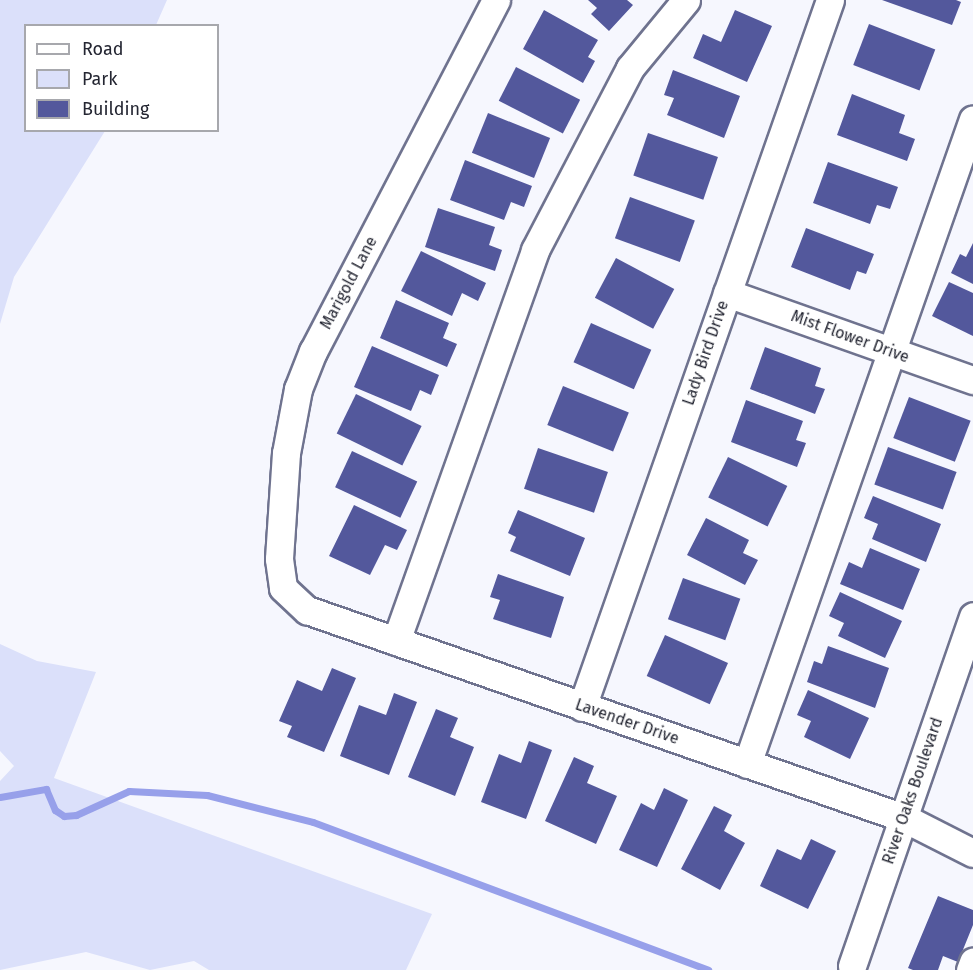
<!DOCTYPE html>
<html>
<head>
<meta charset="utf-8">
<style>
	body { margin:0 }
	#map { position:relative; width:973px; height:970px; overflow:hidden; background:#f6f7fe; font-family:"Fira Sans",sans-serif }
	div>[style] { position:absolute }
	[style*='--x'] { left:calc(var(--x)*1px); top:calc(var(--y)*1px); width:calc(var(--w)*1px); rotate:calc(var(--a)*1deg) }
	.green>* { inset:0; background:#dbe0fa }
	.stream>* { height:7px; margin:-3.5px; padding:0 3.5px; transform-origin:3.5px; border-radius:3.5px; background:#97a0ea }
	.building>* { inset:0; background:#53589c; transform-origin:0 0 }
	.roads { filter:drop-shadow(2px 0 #6f738f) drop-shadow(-2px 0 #6f738f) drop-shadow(0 2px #6f738f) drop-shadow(0 -2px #6f738f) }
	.minor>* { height:27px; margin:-13.5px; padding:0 13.5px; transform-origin:13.5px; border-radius:13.5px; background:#fff }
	span { translate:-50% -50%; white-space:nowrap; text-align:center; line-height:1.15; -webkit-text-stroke:6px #fff; paint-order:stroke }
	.street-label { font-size:16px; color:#242632 }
	.legend { position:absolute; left:24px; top:24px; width:195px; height:108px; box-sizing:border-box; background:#fff; border:2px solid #a7a8ad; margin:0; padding:8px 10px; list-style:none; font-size:18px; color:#242632 }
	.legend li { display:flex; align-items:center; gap:12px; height:30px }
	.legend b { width:30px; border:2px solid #a7a8ad }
</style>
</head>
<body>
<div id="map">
	<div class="green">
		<i style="clip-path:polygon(0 0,167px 0,156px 25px,26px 26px,26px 130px,105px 131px,14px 277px,0 324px)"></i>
		<i style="clip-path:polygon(0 644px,37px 661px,96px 672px,54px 778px,432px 914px,406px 970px,209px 970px,194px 961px,150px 970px,86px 952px,0 970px,0 781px,14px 766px,0 751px)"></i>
	</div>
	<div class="stream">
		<i style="--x:0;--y:797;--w:47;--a:-9.9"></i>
		<i style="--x:46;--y:789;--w:23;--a:67"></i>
		<i style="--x:55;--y:810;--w:11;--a:34"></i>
		<i style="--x:64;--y:816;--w:12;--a:-5"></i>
		<i style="--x:76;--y:815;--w:58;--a:-24.4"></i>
		<i style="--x:129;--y:791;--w:78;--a:2.9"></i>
		<i style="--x:207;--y:795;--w:109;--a:14.3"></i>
		<i style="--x:313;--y:822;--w:422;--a:20.5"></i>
	</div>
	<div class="building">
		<i style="clip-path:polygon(588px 0,627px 0,633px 5px,609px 31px,591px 14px,597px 8px)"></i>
		<i style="clip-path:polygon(882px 0,956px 0,961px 2px,952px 25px)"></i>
		<i style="clip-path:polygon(544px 10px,598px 40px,588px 57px,595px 61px,583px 83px,523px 49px)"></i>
		<i style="clip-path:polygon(735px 10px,772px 26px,747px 82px,693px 58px,703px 34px,721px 42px)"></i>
		<i style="left:869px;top:24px;width:71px;height:44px;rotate:21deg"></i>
		<i style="left:516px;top:67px;width:72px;height:38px;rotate:27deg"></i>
		<i style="clip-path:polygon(673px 70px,740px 96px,724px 138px,667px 115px,674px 98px,664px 95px)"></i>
		<i style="clip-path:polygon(852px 94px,905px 115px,899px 133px,915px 139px,907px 161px,837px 135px)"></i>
		<i style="left:488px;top:113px;width:67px;height:43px;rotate:22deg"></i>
		<i style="left:648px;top:133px;width:74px;height:45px;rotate:19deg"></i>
		<i style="clip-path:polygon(465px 160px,532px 186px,524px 207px,511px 202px,504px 220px,450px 200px)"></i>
		<i style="clip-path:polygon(828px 162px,898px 187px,890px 209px,877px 205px,870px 224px,813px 203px)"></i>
		<i style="left:630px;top:197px;width:69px;height:44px;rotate:20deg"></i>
		<i style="clip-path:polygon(438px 208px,495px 227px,489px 245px,502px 250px,495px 271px,425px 247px)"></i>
		<i style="clip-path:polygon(806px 228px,874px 254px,866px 274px,857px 271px,850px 290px,791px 267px)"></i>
		<i style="clip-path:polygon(973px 243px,973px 284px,951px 273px,960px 254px,966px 257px)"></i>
		<i style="clip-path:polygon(421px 251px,486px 283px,478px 301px,462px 293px,452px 316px,401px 291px)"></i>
		<i style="left:616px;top:258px;width:66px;height:45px;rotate:28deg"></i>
		<i style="clip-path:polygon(949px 282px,973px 293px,973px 336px,932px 316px)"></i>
		<i style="clip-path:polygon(396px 300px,449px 323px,443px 338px,457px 344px,447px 367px,380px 338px)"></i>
		<i style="left:591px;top:323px;width:66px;height:43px;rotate:24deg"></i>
		<i style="clip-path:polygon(372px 346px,439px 375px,431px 395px,420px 390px,411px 411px,354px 387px)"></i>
		<i style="clip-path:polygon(765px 347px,821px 368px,815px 386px,825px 389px,815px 414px,750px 389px)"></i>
		<i style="left:563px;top:386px;width:71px;height:42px;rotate:22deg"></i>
		<i style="left:356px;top:394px;width:73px;height:44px;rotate:26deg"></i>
		<i style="left:909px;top:397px;width:66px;height:44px;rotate:21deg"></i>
		<i style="clip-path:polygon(746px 400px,803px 421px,796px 440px,806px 443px,797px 467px,731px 442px)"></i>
		<i style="left:888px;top:447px;width:73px;height:40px;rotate:20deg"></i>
		<i style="left:538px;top:448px;width:74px;height:43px;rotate:19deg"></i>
		<i style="left:352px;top:451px;width:72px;height:40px;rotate:25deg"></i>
		<i style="left:728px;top:457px;width:66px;height:45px;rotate:26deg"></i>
		<i style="clip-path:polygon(873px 496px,941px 524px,926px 562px,872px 539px,878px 524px,864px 518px)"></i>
		<i style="clip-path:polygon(354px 505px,407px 530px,397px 550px,385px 545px,370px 575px,329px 556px)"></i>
		<i style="clip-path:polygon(518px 510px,585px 538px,570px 576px,510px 551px,516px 537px,508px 533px)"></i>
		<i style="clip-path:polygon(706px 518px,749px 540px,743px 553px,758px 560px,745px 585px,687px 555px)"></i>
		<i style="clip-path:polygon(870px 548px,920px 569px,903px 610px,840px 584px,849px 562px,862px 568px)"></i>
		<i style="clip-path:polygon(498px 574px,564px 597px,551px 638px,493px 619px,500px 600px,490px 597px)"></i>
		<i style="left:683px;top:578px;width:61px;height:44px;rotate:20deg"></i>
		<i style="clip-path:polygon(840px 592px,902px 621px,885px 658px,838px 636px,844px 623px,829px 616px)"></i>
		<i style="left:665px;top:635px;width:69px;height:45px;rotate:24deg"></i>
		<i style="clip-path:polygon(828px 646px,889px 668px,875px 708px,807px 682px,814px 661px,822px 664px)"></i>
		<i style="clip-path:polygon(332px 668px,356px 678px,324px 752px,287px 737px,292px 726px,279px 721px,297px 680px,322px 691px)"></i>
		<i style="clip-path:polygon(808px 690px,869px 718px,850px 759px,804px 737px,811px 721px,797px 715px)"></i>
		<i style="clip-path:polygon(394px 693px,417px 702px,389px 775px,340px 756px,359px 705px,386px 715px)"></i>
		<i style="clip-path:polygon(436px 709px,458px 718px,450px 737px,474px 747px,455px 796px,408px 777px)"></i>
		<i style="clip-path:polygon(529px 741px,552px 750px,526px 819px,481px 802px,499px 754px,521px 763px)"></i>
		<i style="clip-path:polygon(574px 757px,594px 766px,587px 783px,617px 796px,596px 844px,545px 821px)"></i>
		<i style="clip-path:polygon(664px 788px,688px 800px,657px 867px,619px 850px,641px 803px,654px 810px)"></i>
		<i style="clip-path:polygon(714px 806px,732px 815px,724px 831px,745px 843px,720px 890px,681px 869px)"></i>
		<i style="clip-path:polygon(811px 839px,836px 851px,808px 909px,760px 886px,777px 849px,801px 860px)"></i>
		<i style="clip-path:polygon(938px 896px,973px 910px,973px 925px,958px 962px,943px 956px,938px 970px,913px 970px,908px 968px)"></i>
	</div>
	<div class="roads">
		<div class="minor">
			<i style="--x:496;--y:0;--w:396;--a:117.5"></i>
			<i style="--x:313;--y:351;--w:41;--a:111.5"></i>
			<i style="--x:298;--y:389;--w:65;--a:100.6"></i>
			<i style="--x:286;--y:453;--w:106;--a:93.8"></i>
			<i style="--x:279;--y:559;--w:29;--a:82"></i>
			<i style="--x:283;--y:588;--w:33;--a:43"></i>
			<i style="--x:307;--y:610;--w:632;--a:19.21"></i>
			<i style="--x:904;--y:818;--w:77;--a:26.9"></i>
			<i style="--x:727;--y:293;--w:261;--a:19.5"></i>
			<i style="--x:396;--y:641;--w:415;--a:-70.4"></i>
			<i style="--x:535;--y:250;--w:205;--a:-62.4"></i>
			<i style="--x:630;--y:68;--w:88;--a:-50.5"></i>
			<i style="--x:582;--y:707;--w:749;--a:-70.67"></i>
			<i style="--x:747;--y:764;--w:683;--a:-70.69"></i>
			<i style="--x:852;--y:966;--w:370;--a:-70.9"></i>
			<i style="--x:970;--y:970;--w:9;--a:-69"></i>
		</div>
	</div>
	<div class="street-label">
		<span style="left:349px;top:283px;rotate:-62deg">Marigold Lane</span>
		<span style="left:850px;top:337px;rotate:20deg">Mist Flower Drive</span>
		<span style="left:706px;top:353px;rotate:-71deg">Lady Bird Drive</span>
		<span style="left:627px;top:722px;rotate:19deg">Lavender Drive</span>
		<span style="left:913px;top:791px;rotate:-71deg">River Oaks Boulevard</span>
	</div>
	<ul class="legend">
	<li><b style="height:8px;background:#fff"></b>Road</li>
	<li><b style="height:16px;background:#dbe0fa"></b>Park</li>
	<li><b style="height:16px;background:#53589c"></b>Building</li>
	</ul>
</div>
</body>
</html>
